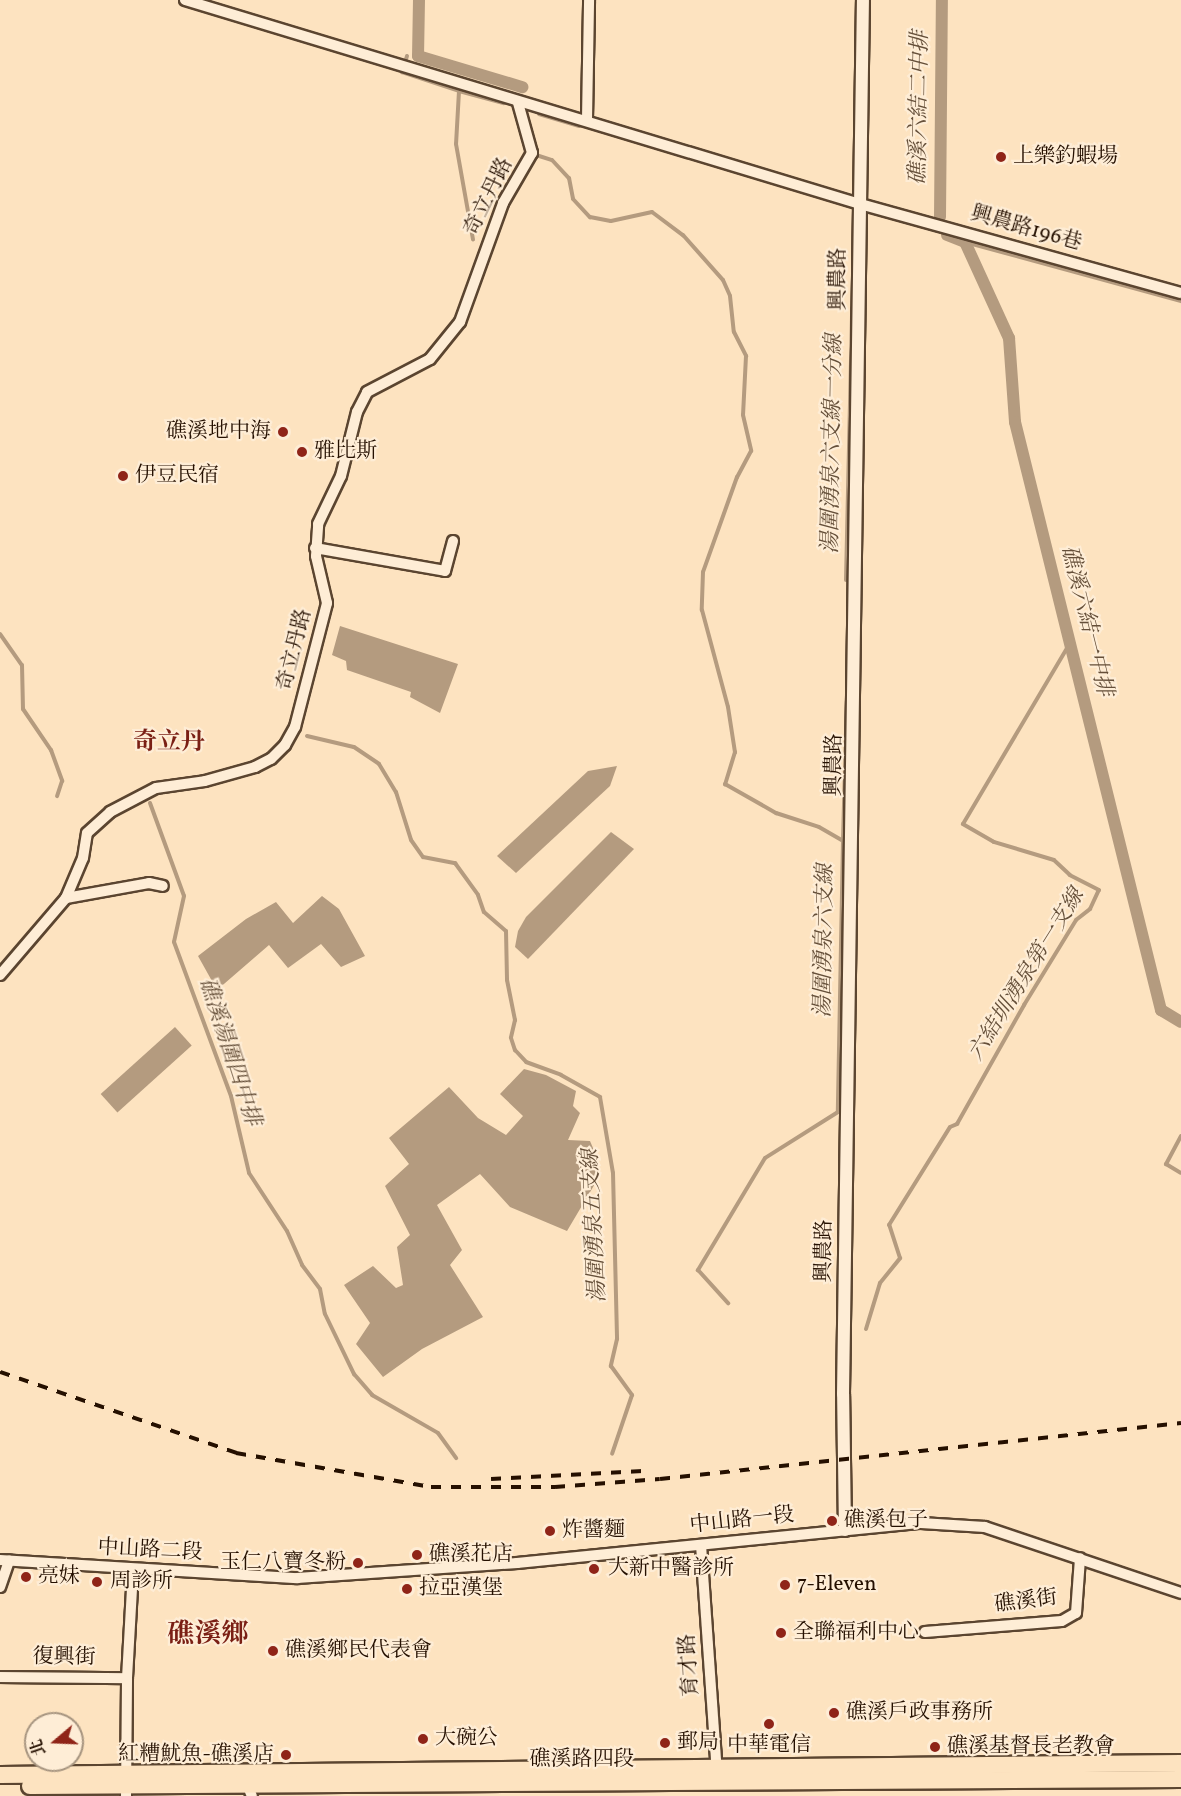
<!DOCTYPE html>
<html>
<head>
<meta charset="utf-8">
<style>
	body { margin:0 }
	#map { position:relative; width:1181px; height:1796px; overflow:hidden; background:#fde3c0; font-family:Vollkorn,"Noto Serif TC",serif }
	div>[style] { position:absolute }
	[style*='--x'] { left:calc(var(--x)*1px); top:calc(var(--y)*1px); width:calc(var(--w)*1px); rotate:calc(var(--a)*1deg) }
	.water>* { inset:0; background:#b49b7f; transform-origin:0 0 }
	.stream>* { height:4px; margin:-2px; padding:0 2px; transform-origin:2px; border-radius:2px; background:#b49b7f }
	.canal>* { height:12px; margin:-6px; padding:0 6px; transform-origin:6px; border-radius:6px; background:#b49b7f }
	.roads { filter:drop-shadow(2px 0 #5b4530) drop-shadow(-2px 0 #5b4530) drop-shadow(0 2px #5b4530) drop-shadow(0 -2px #5b4530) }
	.minor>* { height:10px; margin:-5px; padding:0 5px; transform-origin:5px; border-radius:5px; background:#feedd6 }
	.tertiary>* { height:12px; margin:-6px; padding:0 6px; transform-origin:6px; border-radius:6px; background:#feedd6 }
	.primary>* { height:16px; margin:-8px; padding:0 8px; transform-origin:8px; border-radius:8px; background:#fde3c0 }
	.rail>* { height:4px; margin-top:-2px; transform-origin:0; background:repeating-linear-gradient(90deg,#251000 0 10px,transparent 0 20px) }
	.dots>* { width:16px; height:16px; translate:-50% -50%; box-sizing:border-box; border:3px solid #feedd6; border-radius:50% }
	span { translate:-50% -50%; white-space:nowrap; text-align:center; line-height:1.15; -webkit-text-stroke:4.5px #feedd6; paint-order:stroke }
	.poi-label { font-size:21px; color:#251000 }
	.left { translate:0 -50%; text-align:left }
	.right { translate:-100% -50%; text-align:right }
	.street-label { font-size:21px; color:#251000 }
	.water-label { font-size:22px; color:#654f39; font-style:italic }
	.quarter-label { font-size:24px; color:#7a1f14; font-weight:700 }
	.district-label { font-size:27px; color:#7a1f14; font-weight:700 }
	.north { position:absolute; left:24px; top:1712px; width:60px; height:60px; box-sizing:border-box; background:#feedd6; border:2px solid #a79580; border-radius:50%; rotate:251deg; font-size:16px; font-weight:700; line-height:24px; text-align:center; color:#251000 }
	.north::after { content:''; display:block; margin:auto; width:21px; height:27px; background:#8f2418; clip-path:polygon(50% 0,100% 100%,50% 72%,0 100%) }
</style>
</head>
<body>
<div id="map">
	<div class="water">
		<i style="clip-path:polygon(340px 626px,458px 664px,440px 713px,410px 697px,411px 692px,347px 670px,346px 661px,332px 655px)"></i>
		<i style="clip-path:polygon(617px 766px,610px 786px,516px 873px,497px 856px,588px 771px)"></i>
		<i style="clip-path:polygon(611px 832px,634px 849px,528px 959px,515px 947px,518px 931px,526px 917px)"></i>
		<i style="clip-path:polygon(322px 896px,339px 909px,365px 956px,341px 967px,321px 944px,288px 968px,269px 945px,217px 990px,198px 956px,246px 919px,276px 902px,293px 923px)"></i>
		<i style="left:175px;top:1027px;width:25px;height:100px;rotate:48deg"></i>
		<i style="clip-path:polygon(524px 1069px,546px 1075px,576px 1091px,573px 1106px,580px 1113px,568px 1140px,590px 1141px,596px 1155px,596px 1182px,567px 1231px,510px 1207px,480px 1174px,437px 1205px,462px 1250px,450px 1265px,483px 1317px,422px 1349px,383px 1377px,356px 1344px,370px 1323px,344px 1285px,373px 1266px,396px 1288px,403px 1285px,397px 1247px,410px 1235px,385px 1186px,409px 1164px,389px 1138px,449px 1087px,478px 1118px,506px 1135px,523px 1116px,500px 1094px)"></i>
	</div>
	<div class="stream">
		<i style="--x:407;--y:56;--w:17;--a:107"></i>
		<i style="--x:402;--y:72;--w:60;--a:18.4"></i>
		<i style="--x:459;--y:91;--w:53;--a:93.2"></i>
		<i style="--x:456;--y:144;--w:97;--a:79.9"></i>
		<i style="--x:459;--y:91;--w:46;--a:15.3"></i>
		<i style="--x:539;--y:114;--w:42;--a:16.7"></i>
		<i style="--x:533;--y:154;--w:20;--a:18"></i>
		<i style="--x:552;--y:160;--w:25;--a:47"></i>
		<i style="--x:569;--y:178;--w:21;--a:79"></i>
		<i style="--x:573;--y:199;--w:25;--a:47"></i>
		<i style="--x:590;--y:217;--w:21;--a:11"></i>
		<i style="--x:611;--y:221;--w:42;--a:-12.4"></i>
		<i style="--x:652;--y:212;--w:39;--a:37"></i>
		<i style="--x:683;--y:235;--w:60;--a:48.4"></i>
		<i style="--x:723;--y:280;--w:17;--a:66"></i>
		<i style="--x:730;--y:296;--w:36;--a:84"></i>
		<i style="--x:734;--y:332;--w:27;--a:63"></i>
		<i style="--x:746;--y:356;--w:59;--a:92.9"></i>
		<i style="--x:743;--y:415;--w:37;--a:77"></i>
		<i style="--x:751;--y:451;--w:30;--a:118"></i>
		<i style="--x:737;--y:477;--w:101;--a:109.7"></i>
		<i style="--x:703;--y:572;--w:38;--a:92"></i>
		<i style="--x:702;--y:610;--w:100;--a:75"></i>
		<i style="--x:728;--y:707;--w:46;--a:81.2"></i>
		<i style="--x:735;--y:752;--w:34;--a:107"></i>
		<i style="--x:725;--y:784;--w:59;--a:29.6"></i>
		<i style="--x:776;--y:813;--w:45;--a:18"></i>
		<i style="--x:819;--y:827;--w:28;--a:30"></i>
		<i style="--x:843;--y:841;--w:271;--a:91.1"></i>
		<i style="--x:838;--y:1112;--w:86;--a:147.8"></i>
		<i style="--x:765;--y:1158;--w:131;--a:120.9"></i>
		<i style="--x:698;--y:1270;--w:45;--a:47.7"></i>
		<i style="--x:965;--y:242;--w:224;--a:15.3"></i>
		<i style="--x:846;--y:580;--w:272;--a:-88.7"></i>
		<i style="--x:0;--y:634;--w:38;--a:55"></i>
		<i style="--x:22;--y:665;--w:44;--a:88.7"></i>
		<i style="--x:23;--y:709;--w:50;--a:55.7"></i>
		<i style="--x:51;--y:750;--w:33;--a:70"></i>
		<i style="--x:62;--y:781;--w:16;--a:108"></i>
		<i style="--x:307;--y:736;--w:48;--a:13.2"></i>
		<i style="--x:354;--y:747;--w:30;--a:34"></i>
		<i style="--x:379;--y:764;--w:33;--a:59"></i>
		<i style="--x:396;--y:792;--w:50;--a:72.6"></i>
		<i style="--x:411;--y:840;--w:21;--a:55"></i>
		<i style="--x:423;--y:857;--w:33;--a:11"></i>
		<i style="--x:455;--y:863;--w:39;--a:54"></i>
		<i style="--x:478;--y:895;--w:18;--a:71"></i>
		<i style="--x:484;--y:912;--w:29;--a:41"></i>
		<i style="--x:506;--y:931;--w:49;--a:88.8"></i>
		<i style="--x:507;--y:980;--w:41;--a:78.7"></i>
		<i style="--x:515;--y:1020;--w:18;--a:103"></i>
		<i style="--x:511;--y:1038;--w:13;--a:72"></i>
		<i style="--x:515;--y:1050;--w:16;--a:47"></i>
		<i style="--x:526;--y:1062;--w:37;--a:20"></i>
		<i style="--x:561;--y:1075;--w:45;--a:29.4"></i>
		<i style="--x:600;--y:1097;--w:77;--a:80.3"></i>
		<i style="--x:613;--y:1173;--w:166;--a:88.6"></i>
		<i style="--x:617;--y:1339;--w:28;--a:103"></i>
		<i style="--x:611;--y:1366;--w:36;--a:54"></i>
		<i style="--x:632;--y:1395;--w:62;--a:108.7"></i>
		<i style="--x:150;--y:803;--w:99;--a:69.9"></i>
		<i style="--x:184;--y:896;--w:47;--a:102.3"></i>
		<i style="--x:174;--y:942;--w:164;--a:69.7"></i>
		<i style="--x:231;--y:1096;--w:79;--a:76.8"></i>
		<i style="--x:249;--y:1173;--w:69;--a:56.8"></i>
		<i style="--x:287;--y:1231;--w:37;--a:66"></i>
		<i style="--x:302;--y:1265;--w:30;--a:53"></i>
		<i style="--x:320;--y:1289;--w:25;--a:79"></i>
		<i style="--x:325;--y:1314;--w:67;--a:64.2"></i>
		<i style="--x:354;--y:1374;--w:28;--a:49"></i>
		<i style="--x:372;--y:1395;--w:76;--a:29.9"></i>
		<i style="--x:438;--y:1433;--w:31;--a:54"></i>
		<i style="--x:843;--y:840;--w:139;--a:-88.4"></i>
		<i style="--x:1181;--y:1136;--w:32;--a:118"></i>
		<i style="--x:1166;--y:1164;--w:17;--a:31"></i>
		<i style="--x:866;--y:1329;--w:48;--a:-73.1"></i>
		<i style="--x:880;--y:1283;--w:32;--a:-51"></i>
		<i style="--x:900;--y:1258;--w:35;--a:-108"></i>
		<i style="--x:889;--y:1225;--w:115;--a:-58.1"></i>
		<i style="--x:950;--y:1127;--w:8;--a:-23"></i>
		<i style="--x:957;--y:1124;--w:137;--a:-60.6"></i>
		<i style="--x:1024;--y:1005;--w:100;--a:-58.5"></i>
		<i style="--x:1076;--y:920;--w:18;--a:-38"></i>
		<i style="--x:1090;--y:909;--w:21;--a:-65"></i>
		<i style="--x:1099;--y:890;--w:33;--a:-153"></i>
		<i style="--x:1070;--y:875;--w:22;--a:-137"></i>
		<i style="--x:1054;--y:860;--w:63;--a:-163.3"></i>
		<i style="--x:994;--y:842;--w:36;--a:-150"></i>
		<i style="--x:963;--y:824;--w:210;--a:-59.4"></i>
	</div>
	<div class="canal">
		<i style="--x:419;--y:0;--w:56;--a:91"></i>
		<i style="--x:418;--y:56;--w:109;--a:16.6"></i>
		<i style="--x:940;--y:217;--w:217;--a:-89.5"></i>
		<i style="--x:947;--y:235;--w:19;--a:21"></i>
		<i style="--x:965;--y:242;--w:106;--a:65.4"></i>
		<i style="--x:1009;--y:338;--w:84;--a:85.9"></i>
		<i style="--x:1015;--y:422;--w:606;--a:76.06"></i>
		<i style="--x:1161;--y:1010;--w:23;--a:31"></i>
	</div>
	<div class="roads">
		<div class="minor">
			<i style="--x:185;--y:0;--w:705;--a:16.82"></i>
			<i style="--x:860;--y:204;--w:333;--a:15.5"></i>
			<i style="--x:587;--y:119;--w:119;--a:-89"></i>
			<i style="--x:315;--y:548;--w:132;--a:10"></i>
			<i style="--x:445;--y:571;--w:31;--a:-75"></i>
			<i style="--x:66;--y:898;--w:84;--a:-10.2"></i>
			<i style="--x:149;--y:883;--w:14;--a:12"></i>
			<i style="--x:0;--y:975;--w:101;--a:-49.4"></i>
			<i style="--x:66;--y:898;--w:43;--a:-67"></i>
			<i style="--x:83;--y:858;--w:25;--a:-81"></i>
			<i style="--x:87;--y:833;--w:31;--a:-42"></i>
			<i style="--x:110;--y:812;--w:52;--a:-27.6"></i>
			<i style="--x:156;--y:788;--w:49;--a:-8.1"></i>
			<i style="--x:205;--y:781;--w:52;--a:-15.6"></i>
			<i style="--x:255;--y:767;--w:18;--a:-27"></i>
			<i style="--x:271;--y:759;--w:20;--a:-45"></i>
			<i style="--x:285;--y:745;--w:21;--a:-61"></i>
			<i style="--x:295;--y:727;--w:128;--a:-75.5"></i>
			<i style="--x:327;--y:603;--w:48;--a:-103.2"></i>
			<i style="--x:316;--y:556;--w:32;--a:-86"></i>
			<i style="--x:318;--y:524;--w:53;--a:-64.4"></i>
			<i style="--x:341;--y:476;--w:66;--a:-76"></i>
			<i style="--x:357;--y:412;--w:22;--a:-63"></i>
			<i style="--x:367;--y:392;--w:71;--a:-27.6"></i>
			<i style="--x:430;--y:359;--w:48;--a:-51"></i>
			<i style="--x:460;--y:322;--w:127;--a:-70.1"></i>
			<i style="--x:503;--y:203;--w:58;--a:-59.9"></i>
			<i style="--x:532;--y:153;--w:52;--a:-105.6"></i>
			<i style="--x:701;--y:1545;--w:229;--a:86"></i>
			<i style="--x:0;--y:1560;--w:298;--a:3.5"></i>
			<i style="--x:297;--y:1578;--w:221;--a:-3.9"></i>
			<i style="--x:517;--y:1563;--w:406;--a:-5.7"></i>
			<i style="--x:921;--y:1523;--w:64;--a:3.6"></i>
			<i style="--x:985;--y:1527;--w:207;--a:18.6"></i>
			<i style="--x:0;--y:1587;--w:28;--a:-71"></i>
			<i style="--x:925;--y:1632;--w:137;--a:-4.6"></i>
			<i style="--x:1062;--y:1621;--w:16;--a:-30"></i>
			<i style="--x:1076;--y:1613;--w:55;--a:-85.8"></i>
			<i style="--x:0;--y:1677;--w:127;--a:0.5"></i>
			<i style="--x:245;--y:1779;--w:18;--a:68"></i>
			<i style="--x:126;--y:1796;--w:118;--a:-89.5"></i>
			<i style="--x:127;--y:1678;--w:107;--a:-86.8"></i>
		</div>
		<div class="tertiary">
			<i style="--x:845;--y:1530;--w:136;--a:-90.8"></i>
			<i style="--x:843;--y:1394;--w:1394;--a:-89.18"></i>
		</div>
		<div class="primary">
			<i style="--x:0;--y:1775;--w:1181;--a:-0.58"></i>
			<i style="--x:30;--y:1786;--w:1151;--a:-0.35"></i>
		</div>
	</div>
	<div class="rail">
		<i style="--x:0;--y:1372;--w:250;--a:18.9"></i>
		<i style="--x:236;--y:1453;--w:198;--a:9.9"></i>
		<i style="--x:431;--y:1487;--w:124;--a:0"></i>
		<i style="--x:555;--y:1487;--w:105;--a:-4.4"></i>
		<i style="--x:660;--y:1479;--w:524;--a:-6.13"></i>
		<i style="--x:491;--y:1479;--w:152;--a:-3"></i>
	</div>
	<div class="dots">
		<i style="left:1001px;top:157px;background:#8f2418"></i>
		<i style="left:283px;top:432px;background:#8f2418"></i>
		<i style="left:302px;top:452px;background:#8f2418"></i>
		<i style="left:123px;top:476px;background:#8f2418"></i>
		<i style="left:832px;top:1521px;background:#8f2418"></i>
		<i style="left:550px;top:1531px;background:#8f2418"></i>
		<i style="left:417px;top:1555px;background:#8f2418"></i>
		<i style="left:358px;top:1563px;background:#8f2418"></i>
		<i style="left:594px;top:1569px;background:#8f2418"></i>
		<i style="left:26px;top:1577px;background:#8f2418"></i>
		<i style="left:97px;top:1582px;background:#8f2418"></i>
		<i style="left:785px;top:1585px;background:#8f2418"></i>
		<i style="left:407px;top:1589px;background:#8f2418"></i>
		<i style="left:781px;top:1633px;background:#8f2418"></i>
		<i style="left:273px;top:1651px;background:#8f2418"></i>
		<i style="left:834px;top:1713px;background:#8f2418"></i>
		<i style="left:769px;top:1724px;background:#8f2418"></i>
		<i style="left:423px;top:1739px;background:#8f2418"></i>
		<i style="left:665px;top:1743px;background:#8f2418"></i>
		<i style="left:935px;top:1747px;background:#8f2418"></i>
		<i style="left:286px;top:1755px;background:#8f2418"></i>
	</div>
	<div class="poi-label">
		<span class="left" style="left:1013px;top:157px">上樂釣蝦場</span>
		<span class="right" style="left:271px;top:432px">礁溪地中海</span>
		<span class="left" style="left:314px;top:452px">雅比斯</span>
		<span class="left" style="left:135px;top:476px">伊豆民宿</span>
		<span class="left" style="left:844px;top:1521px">礁溪包子</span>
		<span class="left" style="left:562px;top:1531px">炸醬麵</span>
		<span class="left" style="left:429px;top:1555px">礁溪花店</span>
		<span class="right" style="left:346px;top:1563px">玉仁八寶冬粉</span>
		<span class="left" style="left:608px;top:1569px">大新中醫診所</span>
		<span class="left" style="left:38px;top:1577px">亮妹</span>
		<span class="left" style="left:110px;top:1582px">周診所</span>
		<span class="left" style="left:797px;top:1585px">7-Eleven</span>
		<span class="left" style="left:419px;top:1589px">拉亞漢堡</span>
		<span class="left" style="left:793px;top:1633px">全聯福利中心</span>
		<span class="left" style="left:285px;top:1651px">礁溪鄉民代表會</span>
		<span class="left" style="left:846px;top:1713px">礁溪戶政事務所</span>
		<span class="left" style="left:435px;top:1739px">大碗公</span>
		<span class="left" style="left:677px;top:1743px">郵局</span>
		<span style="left:769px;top:1746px">中華電信</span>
		<span class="left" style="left:947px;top:1747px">礁溪基督長老教會</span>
		<span class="right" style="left:274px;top:1755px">紅糟魷魚-礁溪店</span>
	</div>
	<div class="street-label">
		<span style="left:489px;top:197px;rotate:-64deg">奇立丹路</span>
		<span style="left:1026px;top:229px;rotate:16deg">興農路196巷</span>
		<span style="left:839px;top:279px;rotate:-90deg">興農路</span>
		<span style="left:295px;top:650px;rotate:-76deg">奇立丹路</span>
		<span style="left:835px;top:765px;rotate:-89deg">興農路</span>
		<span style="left:825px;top:1251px;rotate:-89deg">興農路</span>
		<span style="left:742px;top:1521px;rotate:-6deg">中山路一段</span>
		<span style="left:150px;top:1551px;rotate:3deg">中山路二段</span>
		<span style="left:1026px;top:1602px;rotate:-7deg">礁溪街</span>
		<span style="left:64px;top:1658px;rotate:1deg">復興街</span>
		<span style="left:690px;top:1665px;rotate:-94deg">育才路</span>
		<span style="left:582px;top:1760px">礁溪路四段</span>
	</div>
	<div class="water-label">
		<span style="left:920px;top:108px;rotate:-89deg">礁溪六結二中排</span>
		<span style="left:833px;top:444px;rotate:-89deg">湯圍湧泉六支線一分線</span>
		<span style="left:1086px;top:621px;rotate:76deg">礁溪六結一中排</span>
		<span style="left:825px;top:941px;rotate:-89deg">湯圍湧泉六支線</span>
		<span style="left:1027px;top:975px;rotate:-58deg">六結圳湧泉第一支線</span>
		<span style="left:229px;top:1052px;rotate:72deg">礁溪湯圍四中排</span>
		<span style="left:595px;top:1226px;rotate:-93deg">湯圍湧泉五支線</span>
	</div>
	<div class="quarter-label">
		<span style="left:169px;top:744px">奇立丹</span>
	</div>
	<div class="district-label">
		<span style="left:208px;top:1636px">礁溪鄉</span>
	</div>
	<div class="north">北</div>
</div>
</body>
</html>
